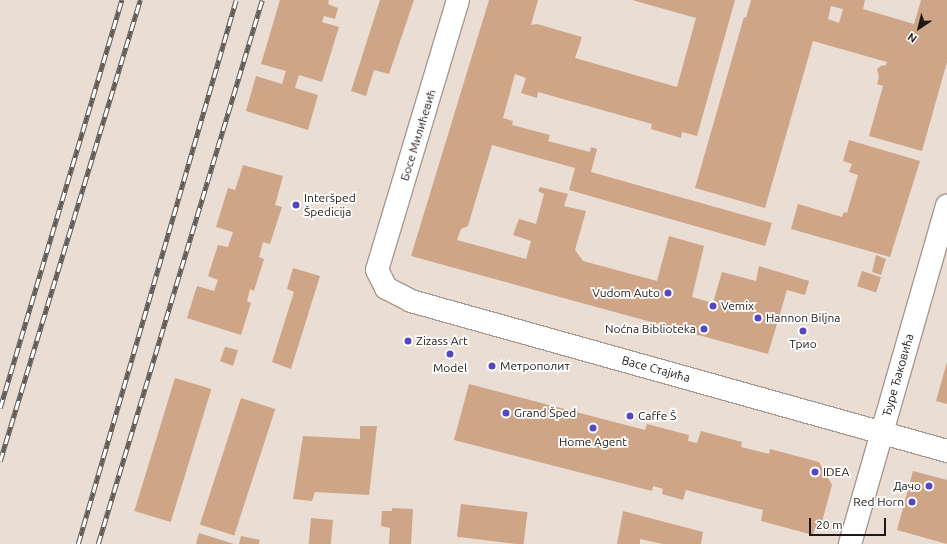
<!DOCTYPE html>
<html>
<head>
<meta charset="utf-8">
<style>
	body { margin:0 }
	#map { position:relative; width:947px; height:544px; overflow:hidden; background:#e9ddd4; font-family:Ubuntu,sans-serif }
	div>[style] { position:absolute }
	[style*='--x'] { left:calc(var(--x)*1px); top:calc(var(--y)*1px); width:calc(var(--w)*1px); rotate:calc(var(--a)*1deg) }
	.building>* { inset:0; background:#cea587; transform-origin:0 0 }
	.roads { filter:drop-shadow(1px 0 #a59991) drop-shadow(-1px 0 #a59991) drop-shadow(0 1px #a59991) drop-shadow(0 -1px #a59991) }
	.minor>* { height:22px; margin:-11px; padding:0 11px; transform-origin:11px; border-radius:11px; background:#fff }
	.tertiary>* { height:22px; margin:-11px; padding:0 11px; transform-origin:11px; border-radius:11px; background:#fff }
	.rail>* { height:4.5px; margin-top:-2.25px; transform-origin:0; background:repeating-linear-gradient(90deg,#fff 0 9px,#615a55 0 18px); box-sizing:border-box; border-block:1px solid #615a55 }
	.dots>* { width:11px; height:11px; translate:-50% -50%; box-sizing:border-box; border:2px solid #fff; border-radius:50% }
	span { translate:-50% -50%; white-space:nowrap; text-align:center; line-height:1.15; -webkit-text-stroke:3.5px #fff; paint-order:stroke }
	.street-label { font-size:12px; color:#1e1916 }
	.poi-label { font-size:12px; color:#1e1916 }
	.left { translate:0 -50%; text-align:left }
	.right { translate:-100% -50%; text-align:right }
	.north { position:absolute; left:899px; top:8px; width:40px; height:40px; -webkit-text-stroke:3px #fff; paint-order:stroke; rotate:215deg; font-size:11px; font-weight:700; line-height:16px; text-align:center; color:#1e1916 }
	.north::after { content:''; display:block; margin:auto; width:14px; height:18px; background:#1e1916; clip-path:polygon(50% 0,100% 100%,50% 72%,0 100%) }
	.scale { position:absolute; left:809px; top:518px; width:77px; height:18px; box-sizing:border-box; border:2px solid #1e1916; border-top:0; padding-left:5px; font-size:12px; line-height:14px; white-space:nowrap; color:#1e1916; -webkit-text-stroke:3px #fff; paint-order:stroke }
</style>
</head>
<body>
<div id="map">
	<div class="building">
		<i style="clip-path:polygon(280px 0,329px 0,328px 4px,338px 8px,335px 19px,324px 16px,322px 22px,339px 27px,322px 82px,299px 75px,295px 88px,318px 95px,308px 130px,246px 111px,256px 76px,282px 84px,286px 71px,261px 64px)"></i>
		<i style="clip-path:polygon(380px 0,414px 0,389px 74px,374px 70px,366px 96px,351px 91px)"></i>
		<i style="clip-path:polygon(489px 0,538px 0,531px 25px,537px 24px,582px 37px,575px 58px,677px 87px,696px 18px,632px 0,735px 0,697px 136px,682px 132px,681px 138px,651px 129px,652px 124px,538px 92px,537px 98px,521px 93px,526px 78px,515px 74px,503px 118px,513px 121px,512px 125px,550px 135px,548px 141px,590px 152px,591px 147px,597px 149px,591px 172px,772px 223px,765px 246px,569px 190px,575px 168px,492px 145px,468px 226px,461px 229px,457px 240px,526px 259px,531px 241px,513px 235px,519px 219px,536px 224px,544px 194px,538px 191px,540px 187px,568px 194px,564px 206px,586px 211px,575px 250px,583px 261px,657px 281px,669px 236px,704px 246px,692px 297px,713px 303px,722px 272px,756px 281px,759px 266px,809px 281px,805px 295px,787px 290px,768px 354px,411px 256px)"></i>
		<i style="clip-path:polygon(evenodd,751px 0,865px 0,863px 9px,914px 24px,921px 0,947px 0,947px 62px,922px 151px,869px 136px,883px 86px,877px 84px,879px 77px,877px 69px,881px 66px,886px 65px,887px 62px,813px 41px,765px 208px,695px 188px,744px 17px,746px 18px,751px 0,831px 6px,843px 9px,839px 23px,828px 19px,831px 6px)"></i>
		<i style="clip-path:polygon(849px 140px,920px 161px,890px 257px,791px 229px,798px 204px,842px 217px,844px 212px,847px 213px,858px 175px,849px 172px,852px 164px,843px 161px)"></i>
		<i style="clip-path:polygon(243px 165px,283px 176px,275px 205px,282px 207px,270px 244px,263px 242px,259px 257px,264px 259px,254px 291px,250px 289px,247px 301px,251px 303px,241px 335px,187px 318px,197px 286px,214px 291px,218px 280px,208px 276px,218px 245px,228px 247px,233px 232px,216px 227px,228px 188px,235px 190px)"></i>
		<i style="clip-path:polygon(876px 255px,886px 259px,881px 275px,872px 272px)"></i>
		<i style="clip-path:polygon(293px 268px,320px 276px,291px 369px,272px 362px,294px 292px,287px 289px)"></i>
		<i style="left:862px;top:271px;width:20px;height:16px;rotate:18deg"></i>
		<i style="clip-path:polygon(225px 347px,238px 350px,233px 366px,220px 361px)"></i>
		<i style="clip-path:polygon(947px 362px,947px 404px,936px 401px)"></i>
		<i style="left:175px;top:378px;width:38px;height:139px;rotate:17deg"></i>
		<i style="clip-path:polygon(469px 384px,645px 430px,647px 424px,689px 435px,688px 441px,697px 443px,701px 431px,742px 442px,741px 447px,769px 454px,770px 449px,819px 462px,832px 485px,820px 529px,815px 528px,813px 535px,761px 521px,763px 510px,686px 490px,683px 500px,662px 494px,663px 489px,653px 486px,652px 491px,454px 440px)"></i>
		<i style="left:241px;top:398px;width:36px;height:133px;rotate:18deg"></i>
		<i style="clip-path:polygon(360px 426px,377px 426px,369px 495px,315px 492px,312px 501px,293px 499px,303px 436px,360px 439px)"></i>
		<i style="clip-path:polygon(913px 471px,947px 480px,947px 544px,897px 530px)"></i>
		<i style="left:461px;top:504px;width:67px;height:33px;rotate:7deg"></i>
		<i style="clip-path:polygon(392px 508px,413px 509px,411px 544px,389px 544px,390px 528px,381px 526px,382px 511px,392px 511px)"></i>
		<i style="clip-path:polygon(623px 511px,703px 532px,701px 544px,663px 544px,640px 539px,640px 544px,617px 544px)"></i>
		<i style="left:311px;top:518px;width:22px;height:26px;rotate:5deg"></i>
		<i style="clip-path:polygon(199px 533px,234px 544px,196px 544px)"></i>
		<i style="clip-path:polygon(241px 536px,260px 540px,259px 544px,239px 544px)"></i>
	</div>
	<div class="roads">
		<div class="minor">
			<i style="--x:458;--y:0;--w:282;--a:106.7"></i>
			<i style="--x:377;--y:270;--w:20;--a:63"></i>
			<i style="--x:386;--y:288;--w:28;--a:27"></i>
			<i style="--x:411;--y:301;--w:557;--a:15.63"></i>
		</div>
		<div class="tertiary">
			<i style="--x:850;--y:544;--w:352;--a:-74"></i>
		</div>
	</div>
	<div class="rail">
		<i style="--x:0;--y:408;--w:426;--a:-73.4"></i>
		<i style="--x:0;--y:461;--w:482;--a:-73.1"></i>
		<i style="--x:78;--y:544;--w:566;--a:-73.8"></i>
		<i style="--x:98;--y:544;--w:568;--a:-73.22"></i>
	</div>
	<div class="dots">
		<i style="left:296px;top:205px;background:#5447bf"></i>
		<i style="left:668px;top:293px;background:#5447bf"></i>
		<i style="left:713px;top:306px;background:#5447bf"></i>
		<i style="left:758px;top:318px;background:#5447bf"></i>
		<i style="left:704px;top:329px;background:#5447bf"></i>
		<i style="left:803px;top:331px;background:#5447bf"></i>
		<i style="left:408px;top:341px;background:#5447bf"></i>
		<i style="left:450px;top:354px;background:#5447bf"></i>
		<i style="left:492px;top:366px;background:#5447bf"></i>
		<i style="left:506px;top:413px;background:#5447bf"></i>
		<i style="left:630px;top:416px;background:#5447bf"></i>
		<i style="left:593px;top:428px;background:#5447bf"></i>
		<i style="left:815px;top:472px;background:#5447bf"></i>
		<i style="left:929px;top:486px;background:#5447bf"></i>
		<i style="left:912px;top:502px;background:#5447bf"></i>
	</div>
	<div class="street-label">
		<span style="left:418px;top:135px;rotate:-73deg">Босе Милићевић</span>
		<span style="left:656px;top:369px;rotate:15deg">Васе Стајића</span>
		<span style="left:898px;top:375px;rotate:-74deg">Ђуре Ђаковића</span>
	</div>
	<div class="poi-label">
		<span class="left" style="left:304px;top:205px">Interšped<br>Špedicija</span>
		<span class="right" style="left:660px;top:293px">Vudom Auto</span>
		<span class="left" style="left:721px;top:306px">Vemix</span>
		<span class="left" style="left:766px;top:318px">Hannon Biljna</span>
		<span class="right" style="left:696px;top:329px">Noćna Biblioteka</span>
		<span class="left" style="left:416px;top:341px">Zizass Art</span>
		<span style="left:803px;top:344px">Трио</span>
		<span class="left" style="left:500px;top:366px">Метрополит</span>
		<span style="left:450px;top:368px">Model</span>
		<span class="left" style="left:514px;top:413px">Grand Šped</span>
		<span class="left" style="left:638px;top:416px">Caffe Š</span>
		<span style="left:593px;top:442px">Home Agent</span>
		<span class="left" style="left:823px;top:472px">IDEA</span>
		<span class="right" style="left:921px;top:486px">Дачо</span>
		<span class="right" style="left:904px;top:502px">Red Horn</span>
	</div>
	<div class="north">N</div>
	<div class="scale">20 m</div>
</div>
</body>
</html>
